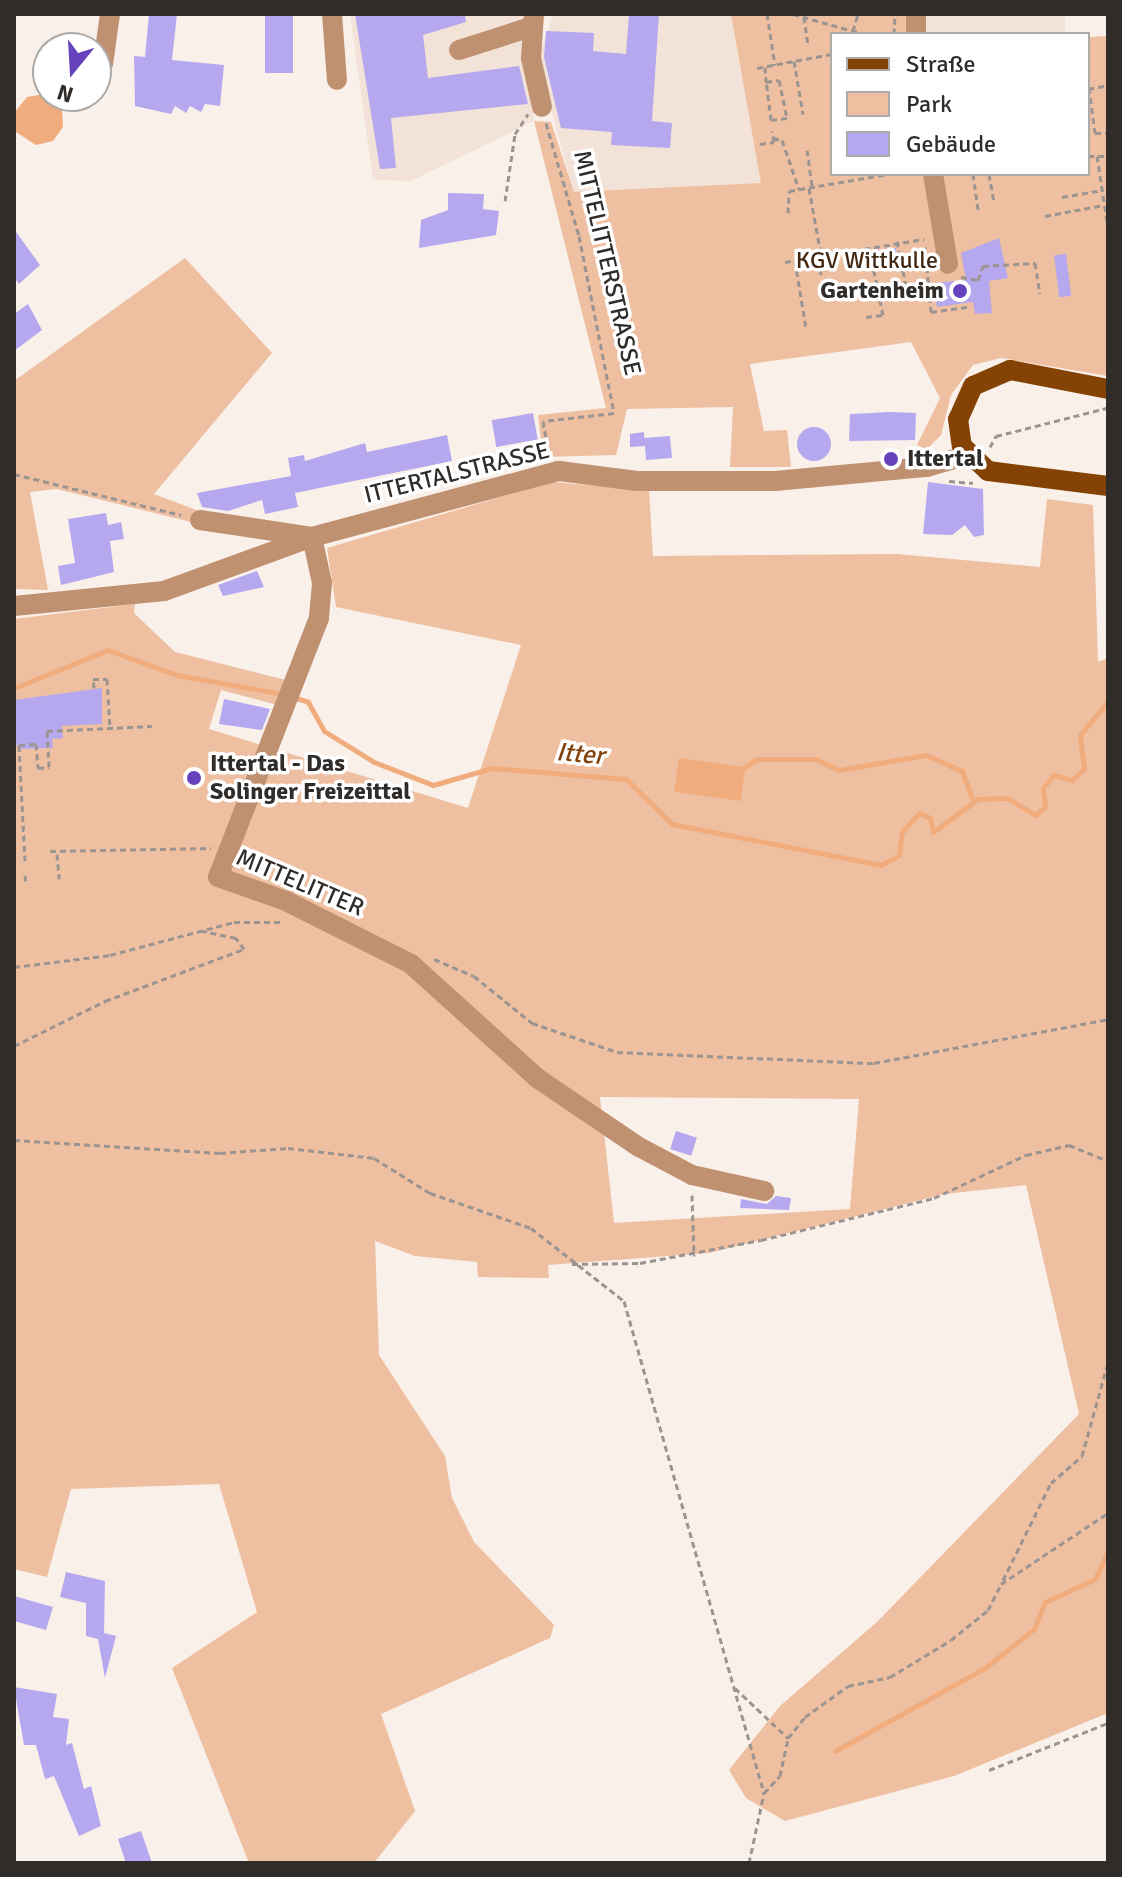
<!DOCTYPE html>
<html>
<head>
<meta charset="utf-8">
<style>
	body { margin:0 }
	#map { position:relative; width:1122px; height:1877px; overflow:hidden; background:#faf0ea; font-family:Signika,sans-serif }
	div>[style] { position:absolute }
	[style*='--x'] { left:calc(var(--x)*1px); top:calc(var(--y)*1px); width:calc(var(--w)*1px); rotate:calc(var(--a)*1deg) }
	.built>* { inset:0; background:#f2e2d7; transform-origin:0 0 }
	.green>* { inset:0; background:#eebfa0 }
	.water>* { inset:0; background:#f1ac7d; transform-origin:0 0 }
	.stream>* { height:5px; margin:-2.5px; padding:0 2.5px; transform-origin:2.5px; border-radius:2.5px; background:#f1ac7d }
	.building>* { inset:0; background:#b5a8ef; transform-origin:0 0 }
	.round { border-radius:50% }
	.path>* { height:3px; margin-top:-1.5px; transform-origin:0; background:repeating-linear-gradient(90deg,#9b9490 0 6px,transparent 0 10px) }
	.minor>* { height:20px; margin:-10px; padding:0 10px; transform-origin:10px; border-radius:10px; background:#c09171 }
	.major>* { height:20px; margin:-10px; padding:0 10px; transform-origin:10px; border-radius:10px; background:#844305 }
	.dots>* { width:22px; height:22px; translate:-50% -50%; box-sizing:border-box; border:4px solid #fff; border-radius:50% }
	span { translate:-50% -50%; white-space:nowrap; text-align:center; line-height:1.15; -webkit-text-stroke:7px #fff; paint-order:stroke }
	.park-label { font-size:24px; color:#422712 }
	.street-label { font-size:24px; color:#2f2c29 }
	.poi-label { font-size:24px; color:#2f2c29; font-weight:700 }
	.right { translate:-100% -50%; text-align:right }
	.left { translate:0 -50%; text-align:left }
	.water-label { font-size:26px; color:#81430b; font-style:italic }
	.frame { position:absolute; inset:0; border:16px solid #2f2c29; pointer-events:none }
	.legend { position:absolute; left:830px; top:32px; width:260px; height:144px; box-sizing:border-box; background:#fff; border:2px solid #acaba9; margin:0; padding:10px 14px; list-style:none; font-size:24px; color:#2f2c29 }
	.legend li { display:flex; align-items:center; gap:16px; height:40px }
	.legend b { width:40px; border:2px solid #acaba9 }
	.north { position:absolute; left:32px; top:32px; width:80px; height:80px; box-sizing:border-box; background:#fff; border:2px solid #acaba9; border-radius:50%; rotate:198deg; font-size:22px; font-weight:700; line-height:32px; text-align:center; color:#2f2c29 }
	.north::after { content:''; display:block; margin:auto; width:28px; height:36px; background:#6743bb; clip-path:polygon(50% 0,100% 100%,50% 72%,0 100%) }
</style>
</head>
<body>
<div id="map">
	<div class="built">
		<i style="clip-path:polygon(350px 14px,527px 14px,534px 121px,411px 181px,373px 180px)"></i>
		<i style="clip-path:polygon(554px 14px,731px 14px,762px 183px,574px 193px,537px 59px)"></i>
		<i style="left:923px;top:14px;width:142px;height:20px"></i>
	</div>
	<div class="green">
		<i style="clip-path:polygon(731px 14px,923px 14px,924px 34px,832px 34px,832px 174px,1088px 174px,1088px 37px,1108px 36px,1108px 376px,1001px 358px,973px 365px,951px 395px,941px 435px,926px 450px,917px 445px,940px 398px,911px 342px,750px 364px,764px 431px,787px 430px,791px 467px,730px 467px,733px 407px,627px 409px,616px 455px,543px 457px,538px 415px,606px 408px,534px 121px,551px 122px,574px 192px,761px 183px)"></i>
		<i style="clip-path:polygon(185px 258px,272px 353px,154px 494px,199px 511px,195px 523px,57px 489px,30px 492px,48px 590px,14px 589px,14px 381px)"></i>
		<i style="clip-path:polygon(evenodd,552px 482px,649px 490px,653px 556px,897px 554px,1040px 567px,1047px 499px,1093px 505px,1098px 662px,1108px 658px,1108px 1713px,954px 1776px,785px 1821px,746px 1798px,729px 1770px,780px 1706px,877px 1622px,1079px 1414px,1026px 1185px,945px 1194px,709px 1253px,548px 1265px,549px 1278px,478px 1277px,477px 1262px,415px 1256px,375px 1241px,379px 1355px,445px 1456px,452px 1498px,474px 1542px,554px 1625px,550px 1638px,381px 1714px,415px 1811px,374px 1863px,249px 1863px,172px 1668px,257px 1612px,219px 1484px,71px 1489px,47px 1577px,14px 1569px,14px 619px,135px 604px,134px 613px,175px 652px,290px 681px,281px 706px,221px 690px,209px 729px,468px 808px,521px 645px,336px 607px,327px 548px,552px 482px,600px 1097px,859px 1099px,850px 1209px,614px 1223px,600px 1097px)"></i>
	</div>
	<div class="water">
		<i style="clip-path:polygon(44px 94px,62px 110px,63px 127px,53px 141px,36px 145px,16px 132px,14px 113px,27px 97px)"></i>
		<i style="left:679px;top:758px;width:67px;height:34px;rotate:8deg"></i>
	</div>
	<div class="stream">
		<i style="--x:14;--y:688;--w:101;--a:-22"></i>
		<i style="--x:108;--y:650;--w:73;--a:19.9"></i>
		<i style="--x:177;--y:675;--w:108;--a:10.2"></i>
		<i style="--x:293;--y:697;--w:16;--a:18"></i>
		<i style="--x:308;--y:702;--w:33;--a:61"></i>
		<i style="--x:324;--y:731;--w:59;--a:31.8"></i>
		<i style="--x:374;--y:762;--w:63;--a:21.3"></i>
		<i style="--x:433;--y:785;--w:61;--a:-16.1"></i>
		<i style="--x:492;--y:768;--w:134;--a:4.7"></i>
		<i style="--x:626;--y:779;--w:64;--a:44.4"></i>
		<i style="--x:672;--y:824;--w:213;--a:11.1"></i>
		<i style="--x:881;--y:865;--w:21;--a:-29"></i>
		<i style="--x:899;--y:855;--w:23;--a:-83"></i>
		<i style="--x:902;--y:832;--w:25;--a:-48"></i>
		<i style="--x:919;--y:813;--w:12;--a:24"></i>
		<i style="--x:930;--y:818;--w:14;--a:78"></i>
		<i style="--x:933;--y:832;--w:56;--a:-36.3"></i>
		<i style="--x:978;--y:799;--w:29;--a:-2"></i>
		<i style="--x:1007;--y:798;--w:33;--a:31"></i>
		<i style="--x:1035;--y:815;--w:13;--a:-39"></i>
		<i style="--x:1045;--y:807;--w:19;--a:-96"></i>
		<i style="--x:1043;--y:788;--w:17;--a:-50"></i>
		<i style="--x:1054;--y:775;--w:19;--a:16"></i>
		<i style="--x:1072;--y:780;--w:16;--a:-43"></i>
		<i style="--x:1084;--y:769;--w:34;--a:-97"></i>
		<i style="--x:1080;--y:735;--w:44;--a:-50.5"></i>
		<i style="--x:745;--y:767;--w:14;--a:-34"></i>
		<i style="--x:757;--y:759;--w:58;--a:0"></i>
		<i style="--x:815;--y:759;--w:26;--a:25"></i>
		<i style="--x:839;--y:770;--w:88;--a:-9.8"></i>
		<i style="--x:926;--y:755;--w:39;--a:24"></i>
		<i style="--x:962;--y:771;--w:32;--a:70"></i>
		<i style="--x:835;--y:1751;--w:171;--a:-29"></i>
		<i style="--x:985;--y:1668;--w:63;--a:-38.5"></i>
		<i style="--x:1034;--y:1629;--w:29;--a:-68"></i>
		<i style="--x:1045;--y:1602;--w:55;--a:-24.7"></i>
		<i style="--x:1095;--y:1579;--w:31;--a:-65"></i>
	</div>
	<div class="building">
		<i style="clip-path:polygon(149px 14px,177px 14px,172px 60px,224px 65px,220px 106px,205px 104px,201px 112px,190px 106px,186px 113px,175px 106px,171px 114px,135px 106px,134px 56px,145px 57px)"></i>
		<i style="left:265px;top:14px;width:28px;height:59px"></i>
		<i style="clip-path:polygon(355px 14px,465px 14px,466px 22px,423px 35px,428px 78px,519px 66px,528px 104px,391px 118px,396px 168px,380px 169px)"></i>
		<i style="clip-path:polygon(629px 14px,659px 14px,652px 121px,672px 123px,670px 148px,611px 145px,612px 132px,561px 128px,544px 57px,546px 31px,594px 33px,593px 51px,626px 54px)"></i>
		<i style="clip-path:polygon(448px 193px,484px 194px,483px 209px,499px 211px,496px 235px,419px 248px,421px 220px,448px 210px)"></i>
		<i style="clip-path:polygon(14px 229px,40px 265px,19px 284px,14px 277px)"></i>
		<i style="clip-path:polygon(999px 238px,1008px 278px,989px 281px,992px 313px,975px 314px,973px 302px,937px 307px,934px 283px,966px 280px,961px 253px)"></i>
		<i style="left:896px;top:248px;width:18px;height:46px;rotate:84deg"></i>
		<i style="left:1066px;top:254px;width:42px;height:12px;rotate:83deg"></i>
		<i style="clip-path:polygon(28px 304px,42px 330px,14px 351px,14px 314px)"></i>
		<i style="clip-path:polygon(890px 412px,916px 413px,915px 440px,849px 441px,850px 414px)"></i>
		<i style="left:533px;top:413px;width:27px;height:42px;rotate:80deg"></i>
		<i class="round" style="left:797px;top:427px;width:34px;height:34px"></i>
		<i style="clip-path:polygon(644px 432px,645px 444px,644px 438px,670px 436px,672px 458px,646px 460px,645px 446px,630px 447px,630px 434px)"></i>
		<i style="clip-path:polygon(447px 435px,452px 461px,295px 493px,298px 507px,265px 514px,262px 500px,228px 511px,202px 507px,197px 493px,291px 476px,288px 458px,304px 455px,305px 461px,365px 443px,367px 452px)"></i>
		<i style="clip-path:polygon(928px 482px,983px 489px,984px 535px,974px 537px,965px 525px,952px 535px,923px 534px)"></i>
		<i style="clip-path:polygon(106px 513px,108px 525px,121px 522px,124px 539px,110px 541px,114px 572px,61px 585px,58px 566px,75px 563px,68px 519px)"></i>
		<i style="clip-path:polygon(257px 571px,264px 587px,223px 596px,218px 585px)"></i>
		<i style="clip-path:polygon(102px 688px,102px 724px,62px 726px,63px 738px,52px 739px,53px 748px,20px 749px,14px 742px,14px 700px)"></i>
		<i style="clip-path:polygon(224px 699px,270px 709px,262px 730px,219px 724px)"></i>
		<i style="left:676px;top:1131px;width:22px;height:19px;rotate:18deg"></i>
		<i style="clip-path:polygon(776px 1196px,791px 1198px,789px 1210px,740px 1208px,741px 1199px,767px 1204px)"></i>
		<i style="clip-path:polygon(66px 1572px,105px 1581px,104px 1633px,116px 1636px,105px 1678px,98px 1639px,86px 1636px,86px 1603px,60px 1597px)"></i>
		<i style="clip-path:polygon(14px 1596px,53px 1607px,46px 1630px,14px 1621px)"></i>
		<i style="clip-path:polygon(14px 1687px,57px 1694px,53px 1717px,69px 1719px,66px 1745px,72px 1743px,84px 1789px,91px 1786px,101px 1826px,79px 1836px,54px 1776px,45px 1779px,36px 1745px,24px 1745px)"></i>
		<i style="clip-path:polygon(141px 1831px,152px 1863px,126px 1863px,118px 1839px)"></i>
	</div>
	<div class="path">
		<i style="--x:767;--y:14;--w:52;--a:81.1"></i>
		<i style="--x:793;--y:14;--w:74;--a:15.7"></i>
		<i style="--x:804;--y:17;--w:28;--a:82"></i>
		<i style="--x:853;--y:31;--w:18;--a:-74"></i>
		<i style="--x:894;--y:34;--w:20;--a:-87"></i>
		<i style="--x:794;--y:61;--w:54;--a:80.4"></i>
		<i style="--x:765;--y:67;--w:15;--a:86"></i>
		<i style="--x:766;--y:82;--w:13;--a:-9"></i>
		<i style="--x:779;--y:80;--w:39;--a:78"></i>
		<i style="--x:787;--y:118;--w:16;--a:173"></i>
		<i style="--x:771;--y:120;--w:38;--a:-97"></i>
		<i style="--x:757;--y:68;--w:76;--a:-10.6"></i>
		<i style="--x:1089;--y:88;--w:45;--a:82.4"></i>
		<i style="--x:1095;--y:133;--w:11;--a:0"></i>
		<i style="--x:1088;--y:89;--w:20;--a:-11"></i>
		<i style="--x:546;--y:123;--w:118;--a:73.7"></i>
		<i style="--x:579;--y:236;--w:180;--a:78.8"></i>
		<i style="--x:614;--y:413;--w:71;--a:173.6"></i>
		<i style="--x:543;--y:421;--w:35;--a:80"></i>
		<i style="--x:773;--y:138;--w:9;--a:13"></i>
		<i style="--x:782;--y:140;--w:52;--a:70.9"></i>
		<i style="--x:760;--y:144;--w:14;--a:-8"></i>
		<i style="--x:774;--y:142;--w:11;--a:-100"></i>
		<i style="--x:807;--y:150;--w:37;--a:82"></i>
		<i style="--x:1088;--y:156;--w:20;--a:0"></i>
		<i style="--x:1097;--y:156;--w:73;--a:81.3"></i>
		<i style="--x:973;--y:174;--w:36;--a:82"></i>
		<i style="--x:989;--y:174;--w:28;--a:80"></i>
		<i style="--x:809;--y:188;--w:68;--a:79.8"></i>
		<i style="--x:1062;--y:197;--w:41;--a:-9.9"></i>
		<i style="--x:505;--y:201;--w:68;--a:-81.5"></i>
		<i style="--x:515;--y:134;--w:24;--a:-57"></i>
		<i style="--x:788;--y:213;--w:22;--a:-87"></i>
		<i style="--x:789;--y:191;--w:99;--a:-9.8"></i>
		<i style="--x:1045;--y:216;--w:60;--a:-10.6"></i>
		<i style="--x:897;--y:241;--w:46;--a:78.7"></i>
		<i style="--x:925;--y:247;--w:65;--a:84.7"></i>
		<i style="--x:931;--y:312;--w:37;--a:-8"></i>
		<i style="--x:818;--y:259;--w:16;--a:79"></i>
		<i style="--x:795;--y:261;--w:68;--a:80.7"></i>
		<i style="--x:785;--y:262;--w:141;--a:-9.4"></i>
		<i style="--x:961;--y:277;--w:17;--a:10"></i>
		<i style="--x:978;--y:280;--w:15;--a:-70"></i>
		<i style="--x:983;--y:266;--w:52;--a:-3.3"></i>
		<i style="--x:1035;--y:263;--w:31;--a:81"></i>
		<i style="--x:866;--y:317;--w:17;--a:-7"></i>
		<i style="--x:883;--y:315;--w:69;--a:-101.6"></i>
		<i style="--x:990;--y:447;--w:13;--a:-61"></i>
		<i style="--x:996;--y:436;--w:114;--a:-14.2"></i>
		<i style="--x:14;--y:474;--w:172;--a:13.8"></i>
		<i style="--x:949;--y:481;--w:24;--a:5"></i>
		<i style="--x:94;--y:688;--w:9;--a:-96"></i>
		<i style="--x:93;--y:679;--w:14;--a:0"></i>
		<i style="--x:107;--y:679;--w:49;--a:86.5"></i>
		<i style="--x:50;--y:851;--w:161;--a:-1.1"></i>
		<i style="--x:57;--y:854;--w:25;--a:85"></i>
		<i style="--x:25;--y:861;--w:116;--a:-93"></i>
		<i style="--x:19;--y:745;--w:17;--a:-3"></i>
		<i style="--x:36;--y:744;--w:24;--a:85"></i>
		<i style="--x:38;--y:768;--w:11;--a:-5"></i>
		<i style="--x:49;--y:767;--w:36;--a:-93"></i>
		<i style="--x:47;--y:731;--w:105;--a:-2.7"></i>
		<i style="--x:25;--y:875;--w:9;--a:84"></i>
		<i style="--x:434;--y:959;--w:43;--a:23"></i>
		<i style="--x:474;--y:976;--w:75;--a:39"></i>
		<i style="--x:532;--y:1023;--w:90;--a:18.8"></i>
		<i style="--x:617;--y:1052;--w:257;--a:2.5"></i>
		<i style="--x:874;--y:1063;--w:238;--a:-10.6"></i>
		<i style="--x:14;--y:967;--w:97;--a:-7.1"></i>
		<i style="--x:110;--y:955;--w:128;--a:-14.9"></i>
		<i style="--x:234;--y:922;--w:50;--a:0"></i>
		<i style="--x:14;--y:1046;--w:102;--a:-26.3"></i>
		<i style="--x:105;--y:1001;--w:148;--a:-20.5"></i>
		<i style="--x:244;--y:949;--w:14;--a:-126"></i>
		<i style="--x:236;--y:938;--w:35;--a:-168"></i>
		<i style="--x:14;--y:1140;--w:206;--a:3.6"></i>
		<i style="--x:220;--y:1153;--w:68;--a:-4.2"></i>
		<i style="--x:288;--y:1148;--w:87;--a:6.6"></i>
		<i style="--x:374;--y:1158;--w:66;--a:32"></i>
		<i style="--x:430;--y:1193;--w:107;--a:19.1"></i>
		<i style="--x:531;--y:1228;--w:118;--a:38.1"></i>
		<i style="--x:624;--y:1301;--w:512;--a:74.12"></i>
		<i style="--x:692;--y:1195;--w:61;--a:88.1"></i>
		<i style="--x:572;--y:1264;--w:68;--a:-0.8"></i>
		<i style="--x:640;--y:1263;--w:123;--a:-10.8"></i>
		<i style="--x:761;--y:1240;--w:178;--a:-13.6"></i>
		<i style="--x:934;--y:1198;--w:102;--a:-25.1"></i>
		<i style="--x:1026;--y:1155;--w:44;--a:-13.1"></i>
		<i style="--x:1069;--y:1145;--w:42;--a:22.3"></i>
		<i style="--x:1003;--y:1580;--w:108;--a:-63.7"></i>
		<i style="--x:1051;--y:1483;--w:41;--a:-41.1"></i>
		<i style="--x:1082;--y:1456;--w:98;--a:-74.5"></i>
		<i style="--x:735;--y:1688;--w:73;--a:43.3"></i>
		<i style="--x:989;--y:1770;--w:128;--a:-21.6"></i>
		<i style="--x:749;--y:1863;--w:72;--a:-77.9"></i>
		<i style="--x:764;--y:1793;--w:23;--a:-47"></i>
		<i style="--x:780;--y:1776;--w:39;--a:-78"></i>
		<i style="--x:788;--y:1738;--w:27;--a:-51"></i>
		<i style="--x:805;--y:1717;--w:53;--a:-35.8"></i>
		<i style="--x:848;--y:1686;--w:43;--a:-12.1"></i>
		<i style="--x:890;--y:1677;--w:71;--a:-31.2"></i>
		<i style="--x:951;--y:1640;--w:48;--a:-39"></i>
		<i style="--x:988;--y:1610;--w:29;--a:-63"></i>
		<i style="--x:1001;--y:1584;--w:128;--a:-33.6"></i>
	</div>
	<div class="minor">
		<i style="--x:332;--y:14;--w:66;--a:85.7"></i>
		<i style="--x:534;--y:14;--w:44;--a:93.9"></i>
		<i style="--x:531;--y:58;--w:50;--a:77.3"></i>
		<i style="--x:916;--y:14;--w:20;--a:90"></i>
		<i style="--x:459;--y:50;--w:76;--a:-17.7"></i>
		<i style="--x:103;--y:64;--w:50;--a:-82"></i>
		<i style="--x:933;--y:174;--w:91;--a:80.5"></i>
		<i style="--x:200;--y:520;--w:113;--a:8.6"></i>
		<i style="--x:312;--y:537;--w:47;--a:77.7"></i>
		<i style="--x:322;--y:583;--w:35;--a:95"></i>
		<i style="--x:319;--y:618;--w:278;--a:111.3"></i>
		<i style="--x:218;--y:877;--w:72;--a:19.4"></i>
		<i style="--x:286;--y:901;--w:140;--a:26.7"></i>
		<i style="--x:411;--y:964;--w:170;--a:42.1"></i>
		<i style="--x:537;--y:1078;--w:123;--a:34.1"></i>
		<i style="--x:639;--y:1147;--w:60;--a:27.8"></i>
		<i style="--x:692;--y:1175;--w:74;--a:12.5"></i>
		<i style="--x:14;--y:606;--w:151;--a:-5.7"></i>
		<i style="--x:164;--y:591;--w:158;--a:-20"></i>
		<i style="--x:312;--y:537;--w:256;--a:-15"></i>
		<i style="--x:559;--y:471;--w:79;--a:7.3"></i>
		<i style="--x:637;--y:481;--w:138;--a:0"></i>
		<i style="--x:775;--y:481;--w:153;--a:-5.3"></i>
		<i style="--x:927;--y:467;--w:43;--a:-16.3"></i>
	</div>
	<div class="major">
		<i style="--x:1108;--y:389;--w:100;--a:-169"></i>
		<i style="--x:1010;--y:370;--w:40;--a:156.6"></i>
		<i style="--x:973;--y:386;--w:36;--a:114"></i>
		<i style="--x:958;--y:419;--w:27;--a:82"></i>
		<i style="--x:962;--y:446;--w:36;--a:44"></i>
		<i style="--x:988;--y:471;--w:121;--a:7.1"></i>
	</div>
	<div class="dots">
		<i style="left:960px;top:291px;background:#6743bb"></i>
		<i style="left:891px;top:459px;background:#6743bb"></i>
		<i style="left:194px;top:778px;background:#6743bb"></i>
	</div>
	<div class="park-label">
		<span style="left:867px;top:261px">KGV Wittkulle</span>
	</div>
	<div class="street-label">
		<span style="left:607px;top:263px;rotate:77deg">MITTELITTERSTRASSE</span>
		<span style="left:457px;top:473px;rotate:-14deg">ITTERTALSTRASSE</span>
		<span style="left:300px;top:883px;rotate:23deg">MITTELITTER</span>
	</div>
	<div class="poi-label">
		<span class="right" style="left:944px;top:291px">Gartenheim</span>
		<span class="left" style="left:907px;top:459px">Ittertal</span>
		<span class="left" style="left:210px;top:778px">Ittertal - Das<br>Solinger Freizeittal</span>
	</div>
	<div class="water-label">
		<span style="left:580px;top:755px;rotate:5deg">Itter</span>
	</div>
	<div class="frame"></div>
	<ul class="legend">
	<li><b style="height:10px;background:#844305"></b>Straße</li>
	<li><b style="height:22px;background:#eebfa0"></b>Park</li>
	<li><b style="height:22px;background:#b5a8ef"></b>Gebäude</li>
	</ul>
	<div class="north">N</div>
</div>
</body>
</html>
